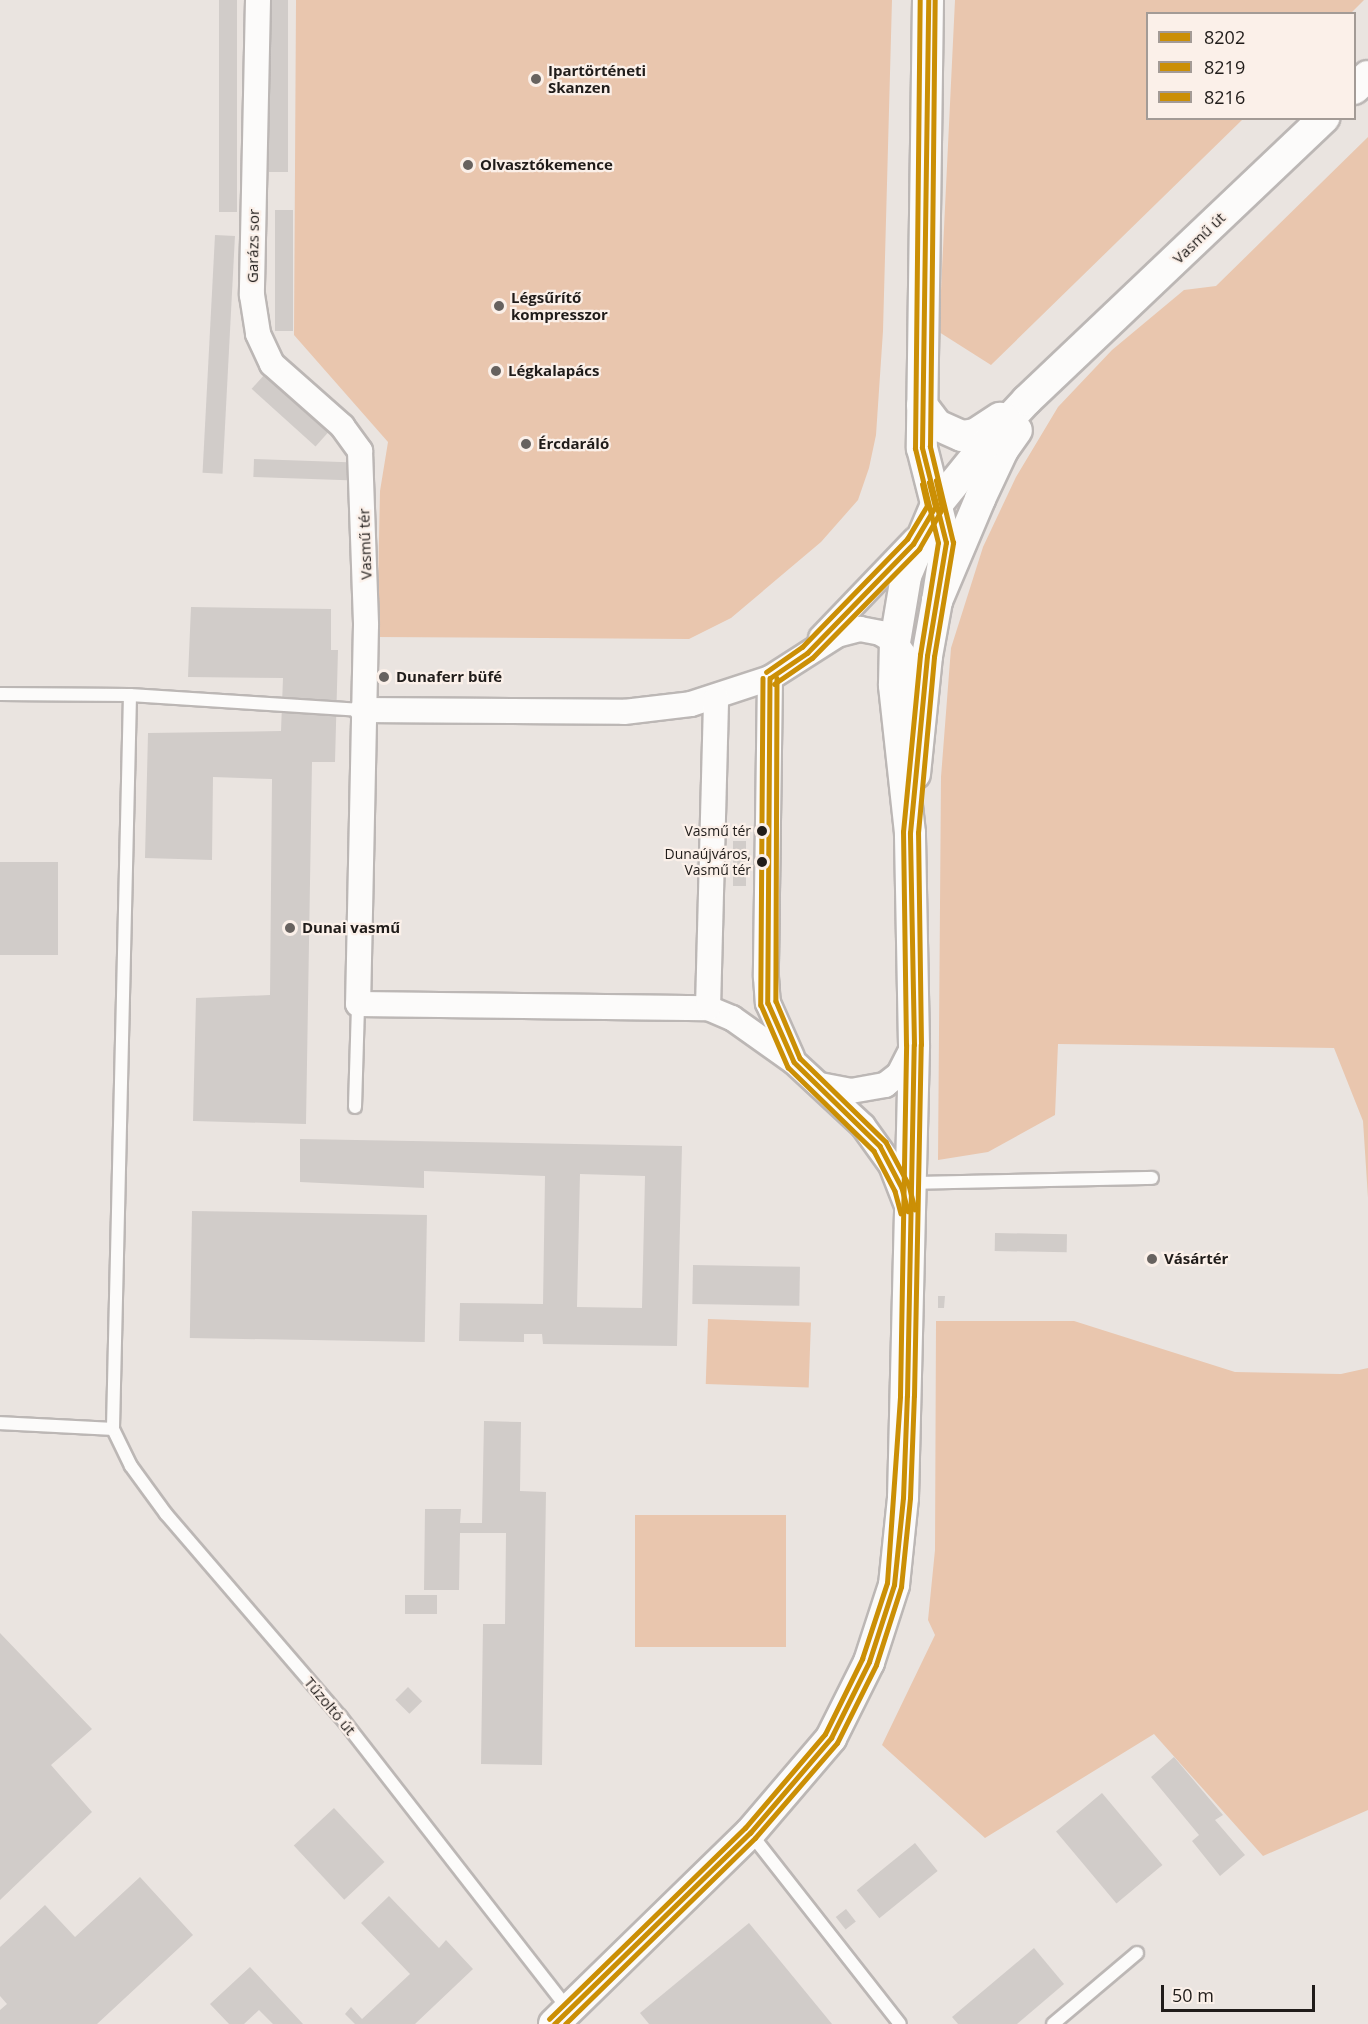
<!DOCTYPE html>
<html>
<head>
<meta charset="utf-8">
<style>
	body { margin:0 }
	#map { position:relative; width:1368px; height:2024px; overflow:hidden; background:#eae4e0; font-family:"Open Sans",sans-serif }
	div>[style] { position:absolute }
	[style*='--x'] { left:calc(var(--x)*1px); top:calc(var(--y)*1px); width:calc(var(--w)*1px); rotate:calc(var(--a)*1deg) }
	.green>* { inset:0; background:#e9c6ae; transform-origin:0 0 }
	.building>* { inset:0; background:#d1ccc9; transform-origin:0 0 }
	.roads { filter:drop-shadow(2px 0 #bcb7b5) drop-shadow(-2px 0 #bcb7b5) drop-shadow(0 2px #bcb7b5) drop-shadow(0 -2px #bcb7b5) }
	.service>* { height:12px; margin:-6px; padding:0 6px; transform-origin:6px; border-radius:6px; background:#fcfbfa }
	.minor>* { height:24px; margin:-12px; padding:0 12px; transform-origin:12px; border-radius:12px; background:#fcfbfa }
	.tertiary>* { height:30px; margin:-15px; padding:0 15px; transform-origin:15px; border-radius:15px; background:#fcfbfa }
	.bus-1>* { height:4.5px; margin:-2.25px; padding:0 2.25px; transform-origin:2.25px; border-radius:2.25px; background:#cb8f05 }
	.bus-2>* { height:4.5px; margin:-2.25px; padding:0 2.25px; transform-origin:2.25px; border-radius:2.25px; background:#cb8f05 }
	.bus-3>* { height:4.5px; margin:-2.25px; padding:0 2.25px; transform-origin:2.25px; border-radius:2.25px; background:#cb8f05 }
	.dots>* { width:16px; height:16px; translate:-50% -50%; box-sizing:border-box; border:3px solid #fbf0e9; border-radius:50% }
	span { translate:-50% -50%; white-space:nowrap; text-align:center; line-height:1.15; -webkit-text-stroke:4.5px #fbf0e9; paint-order:stroke }
	.bus-label { font-size:14px; color:#201c1a }
	.right { translate:-100% -50%; text-align:right }
	.poi-label { font-size:15px; color:#201c1a; font-weight:700 }
	.left { translate:0 -50%; text-align:left }
	.street-label { font-size:15px; color:#201c1a }
	.legend { position:absolute; left:1146px; top:12px; width:210px; height:108px; box-sizing:border-box; background:#fbf0e9; border:2px solid #a39b96; margin:0; padding:8px 10px; list-style:none; font-size:18px; color:#201c1a }
	.legend li { display:flex; align-items:center; gap:12px; height:30px }
	.legend b { width:30px; border:2px solid #a39b96 }
	.scale { position:absolute; left:1161px; top:1985px; width:154px; height:27px; box-sizing:border-box; border:3px solid #201c1a; border-top:0; padding-left:8px; font-size:18px; line-height:21px; white-space:nowrap; color:#201c1a; -webkit-text-stroke:4px #fbf0e9; paint-order:stroke }
</style>
</head>
<body>
<div id="map">
	<div class="green">
		<i style="clip-path:polygon(296px 0,892px 0,883px 331px,876px 435px,869px 468px,858px 500px,821px 542px,731px 618px,689px 639px,377px 637px,380px 491px,388px 442px,294px 335px)"></i>
		<i style="clip-path:polygon(955px 0,1364px 0,1351px 13px,1148px 14px,1148px 118px,1243px 119px,991px 365px,939px 332px)"></i>
		<i style="clip-path:polygon(1368px 137px,1368px 1198px,1363px 1121px,1334px 1048px,1058px 1044px,1055px 1115px,988px 1152px,938px 1160px,941px 777px,951px 648px,983px 547px,1016px 477px,1058px 407px,1112px 350px,1184px 290px,1216px 286px)"></i>
		<i style="left:708px;top:1319px;width:103px;height:65px;rotate:2deg"></i>
		<i style="clip-path:polygon(936px 1321px,1074px 1321px,1235px 1372px,1341px 1374px,1368px 1368px,1368px 1810px,1263px 1856px,1154px 1734px,985px 1838px,882px 1745px,935px 1635px,928px 1620px,935px 1550px)"></i>
		<i style="left:635px;top:1515px;width:151px;height:132px"></i>
	</div>
	<div class="building">
		<i style="left:219px;top:0;width:18px;height:212px"></i>
		<i style="left:269px;top:0;width:19px;height:172px"></i>
		<i style="left:275px;top:210px;width:18px;height:121px"></i>
		<i style="left:215px;top:235px;width:20px;height:238px;rotate:3deg"></i>
		<i style="left:265px;top:374px;width:86px;height:20px;rotate:42deg"></i>
		<i style="left:254px;top:459px;width:94px;height:18px;rotate:2deg"></i>
		<i style="clip-path:polygon(191px 607px,331px 609px,331px 650px,338px 650px,335px 762px,312px 762px,306px 1124px,193px 1121px,196px 998px,270px 995px,272px 779px,213px 777px,212px 860px,145px 858px,148px 733px,281px 731px,283px 678px,188px 677px)"></i>
		<i style="left:733px;top:841px;width:13px;height:45px"></i>
		<i style="left:0;top:862px;width:58px;height:93px"></i>
		<i style="clip-path:polygon(evenodd,300px 1139px,682px 1146px,677px 1346px,543px 1344px,542px 1334px,524px 1334px,524px 1342px,459px 1341px,460px 1303px,543px 1304px,545px 1176px,424px 1171px,424px 1188px,300px 1182px,300px 1139px,580px 1174px,645px 1176px,642px 1308px,577px 1307px,580px 1174px)"></i>
		<i style="left:192px;top:1211px;width:235px;height:127px;rotate:1deg"></i>
		<i style="left:995px;top:1233px;width:72px;height:18px;rotate:1deg"></i>
		<i style="left:693px;top:1265px;width:107px;height:39px;rotate:1deg"></i>
		<i style="clip-path:polygon(938px 1296px,945px 1296px,944px 1308px,938px 1308px)"></i>
		<i style="clip-path:polygon(484px 1421px,521px 1422px,520px 1491px,546px 1492px,542px 1765px,481px 1764px,483px 1624px,505px 1624px,506px 1533px,460px 1533px,459px 1590px,424px 1590px,425px 1509px,461px 1509px,460px 1523px,482px 1523px)"></i>
		<i style="left:405px;top:1595px;width:32px;height:19px"></i>
		<i style="clip-path:polygon(0 1633px,92px 1729px,51px 1765px,92px 1812px,0 1900px)"></i>
		<i style="left:408px;top:1687px;width:20px;height:18px;rotate:45deg"></i>
		<i style="clip-path:polygon(1174px 1757px,1223px 1815px,1215px 1820px,1245px 1855px,1220px 1876px,1192px 1841px,1199px 1835px,1151px 1777px)"></i>
		<i style="left:1102px;top:1793px;width:94px;height:60px;rotate:50deg"></i>
		<i style="left:334px;top:1808px;width:74px;height:55px;rotate:47deg"></i>
		<i style="left:915px;top:1843px;width:36px;height:75px;rotate:51deg"></i>
		<i style="clip-path:polygon(140px 1877px,193px 1935px,97px 2024px,0 2024px,0 2010px,7px 2004px,0 1996px,0 1947px,45px 1905px,75px 1937px)"></i>
		<i style="clip-path:polygon(389px 1896px,439px 1948px,446px 1940px,473px 1969px,415px 2024px,355px 2024px,345px 2014px,351px 2007px,362px 2019px,410px 1974px,361px 1923px)"></i>
		<i style="left:846px;top:1909px;width:16px;height:13px;rotate:52deg"></i>
		<i style="clip-path:polygon(749px 1923px,832px 2024px,649px 2024px,640px 2013px)"></i>
		<i style="clip-path:polygon(1034px 1948px,1064px 1984px,1017px 2024px,958px 2024px,952px 2017px)"></i>
		<i style="clip-path:polygon(250px 1967px,303px 2024px,273px 2024px,259px 2010px,244px 2024px,229px 2024px,210px 2004px)"></i>
	</div>
	<div class="roads">
		<div class="service">
			<i style="--x:0;--y:694;--w:130;--a:0.4"></i>
			<i style="--x:130;--y:695;--w:232;--a:3.7"></i>
			<i style="--x:130;--y:695;--w:734;--a:91.33"></i>
			<i style="--x:113;--y:1429;--w:41;--a:64.1"></i>
			<i style="--x:131;--y:1466;--w:59;--a:53.9"></i>
			<i style="--x:166;--y:1514;--w:267;--a:49.3"></i>
			<i style="--x:340;--y:1716;--w:373;--a:52.1"></i>
			<i style="--x:355;--y:1107;--w:103;--a:-88.3"></i>
			<i style="--x:911;--y:1183;--w:241;--a:-1.2"></i>
			<i style="--x:0;--y:1423;--w:113;--a:3"></i>
			<i style="--x:751;--y:1834;--w:241;--a:51.9"></i>
			<i style="--x:1053;--y:2024;--w:110;--a:-40.2"></i>
		</div>
		<div class="minor">
			<i style="--x:258;--y:0;--w:295;--a:91.2"></i>
			<i style="--x:252;--y:295;--w:39;--a:81"></i>
			<i style="--x:258;--y:334;--w:33;--a:65"></i>
			<i style="--x:272;--y:364;--w:94;--a:41.5"></i>
			<i style="--x:342;--y:426;--w:31;--a:54"></i>
			<i style="--x:360;--y:451;--w:174;--a:88"></i>
			<i style="--x:366;--y:625;--w:379;--a:91.2"></i>
			<i style="--x:358;--y:1004;--w:350;--a:0.7"></i>
			<i style="--x:708;--y:1008;--w:26;--a:23"></i>
			<i style="--x:732;--y:1018;--w:76;--a:35.4"></i>
			<i style="--x:794;--y:1062;--w:94;--a:42.8"></i>
			<i style="--x:863;--y:1126;--w:48;--a:54.3"></i>
			<i style="--x:891;--y:1165;--w:44;--a:68.7"></i>
			<i style="--x:821;--y:638;--w:136;--a:-46.2"></i>
			<i style="--x:770;--y:678;--w:299;--a:90.8"></i>
			<i style="--x:766;--y:977;--w:26;--a:86"></i>
			<i style="--x:768;--y:1003;--w:59;--a:66"></i>
			<i style="--x:362;--y:710;--w:262;--a:0.4"></i>
			<i style="--x:624;--y:712;--w:67;--a:-6.8"></i>
			<i style="--x:691;--y:704;--w:83;--a:-18.2"></i>
			<i style="--x:770;--y:678;--w:80;--a:-32.7"></i>
			<i style="--x:837;--y:635;--w:24;--a:-15"></i>
			<i style="--x:860;--y:629;--w:20;--a:11"></i>
			<i style="--x:880;--y:633;--w:17;--a:31"></i>
			<i style="--x:895;--y:642;--w:21;--a:55"></i>
			<i style="--x:907;--y:659;--w:43;--a:76.6"></i>
			<i style="--x:708;--y:1008;--w:310;--a:-88.5"></i>
			<i style="--x:820;--y:1085;--w:32;--a:11"></i>
			<i style="--x:851;--y:1091;--w:35;--a:-10"></i>
			<i style="--x:885;--y:1085;--w:18;--a:-38"></i>
			<i style="--x:899;--y:1074;--w:30;--a:-63"></i>
		</div>
		<div class="tertiary">
			<i style="--x:928;--y:0;--w:448;--a:90.8"></i>
			<i style="--x:922;--y:448;--w:98;--a:75.8"></i>
			<i style="--x:946;--y:543;--w:59;--a:98.8"></i>
			<i style="--x:1354;--y:89;--w:19;--a:-43"></i>
			<i style="--x:922;--y:405;--w:25;--a:53"></i>
			<i style="--x:937;--y:425;--w:27;--a:24"></i>
			<i style="--x:962;--y:436;--w:13;--a:-9"></i>
			<i style="--x:975;--y:434;--w:30;--a:-33"></i>
			<i style="--x:915;--y:774;--w:119;--a:-84.2"></i>
			<i style="--x:927;--y:656;--w:56;--a:-79.7"></i>
			<i style="--x:937;--y:601;--w:111;--a:-67.1"></i>
			<i style="--x:980;--y:499;--w:54;--a:-64.9"></i>
			<i style="--x:1003;--y:450;--w:24;--a:-55"></i>
			<i style="--x:554;--y:2024;--w:274;--a:-44.3"></i>
			<i style="--x:750;--y:1833;--w:125;--a:-49.5"></i>
			<i style="--x:831;--y:1738;--w:85;--a:-63.4"></i>
			<i style="--x:869;--y:1662;--w:81;--a:-72"></i>
			<i style="--x:894;--y:1585;--w:87;--a:-84.1"></i>
			<i style="--x:903;--y:1498;--w:453;--a:-88.6"></i>
			<i style="--x:914;--y:1045;--w:212;--a:-91.1"></i>
			<i style="--x:910;--y:833;--w:149;--a:-96.2"></i>
			<i style="--x:894;--y:685;--w:43;--a:-88.7"></i>
			<i style="--x:895;--y:642;--w:67;--a:-80.5"></i>
			<i style="--x:906;--y:576;--w:75;--a:-67.2"></i>
			<i style="--x:935;--y:507;--w:81;--a:-51"></i>
			<i style="--x:986;--y:444;--w:60;--a:-47"></i>
			<i style="--x:1027;--y:400;--w:410;--a:-43.5"></i>
		</div>
	</div>
	<div class="bus-1">
		<i style="--x:770;--y:678;--w:325;--a:90.4"></i>
		<i style="--x:768;--y:1003;--w:64;--a:66.2"></i>
		<i style="--x:794;--y:1062;--w:120;--a:44.3"></i>
		<i style="--x:880;--y:1146;--w:47;--a:62.4"></i>
		<i style="--x:902;--y:1188;--w:24;--a:75"></i>
		<i style="--x:770;--y:678;--w:45;--a:-34"></i>
		<i style="--x:807;--y:653;--w:152;--a:-45.8"></i>
		<i style="--x:913;--y:544;--w:43;--a:-59.3"></i>
		<i style="--x:935;--y:507;--w:25;--a:-104"></i>
		<i style="--x:554;--y:2024;--w:274;--a:-44.3"></i>
		<i style="--x:750;--y:1833;--w:125;--a:-49.5"></i>
		<i style="--x:831;--y:1738;--w:85;--a:-63.4"></i>
		<i style="--x:869;--y:1662;--w:81;--a:-72"></i>
		<i style="--x:894;--y:1585;--w:87;--a:-84.1"></i>
		<i style="--x:903;--y:1498;--w:102;--a:-87.8"></i>
		<i style="--x:907;--y:1396;--w:351;--a:-88.9"></i>
		<i style="--x:914;--y:1045;--w:212;--a:-91.1"></i>
		<i style="--x:910;--y:833;--w:178;--a:-84.5"></i>
		<i style="--x:927;--y:656;--w:115;--a:-80.5"></i>
		<i style="--x:946;--y:543;--w:98;--a:-104.2"></i>
		<i style="--x:922;--y:448;--w:448;--a:-89.2"></i>
	</div>
	<div class="bus-2">
		<i style="--x:763;--y:678;--w:327;--a:90.4"></i>
		<i style="--x:761;--y:1005;--w:68;--a:66.5"></i>
		<i style="--x:788;--y:1067;--w:120;--a:44.3"></i>
		<i style="--x:874;--y:1151;--w:45;--a:62.3"></i>
		<i style="--x:895;--y:1191;--w:23;--a:75"></i>
		<i style="--x:774;--y:684;--w:46;--a:-34.4"></i>
		<i style="--x:812;--y:658;--w:153;--a:-45.5"></i>
		<i style="--x:919;--y:549;--w:46;--a:-60.1"></i>
		<i style="--x:942;--y:509;--w:29;--a:-102"></i>
		<i style="--x:565;--y:2024;--w:266;--a:-44.4"></i>
		<i style="--x:755;--y:1838;--w:125;--a:-49.2"></i>
		<i style="--x:837;--y:1743;--w:87;--a:-63.4"></i>
		<i style="--x:876;--y:1665;--w:82;--a:-72.2"></i>
		<i style="--x:901;--y:1587;--w:89;--a:-84.2"></i>
		<i style="--x:910;--y:1498;--w:102;--a:-87.8"></i>
		<i style="--x:914;--y:1396;--w:351;--a:-88.9"></i>
		<i style="--x:921;--y:1045;--w:212;--a:-90.8"></i>
		<i style="--x:918;--y:833;--w:177;--a:-84.8"></i>
		<i style="--x:934;--y:657;--w:116;--a:-80.5"></i>
		<i style="--x:953;--y:543;--w:99;--a:-103.5"></i>
		<i style="--x:930;--y:447;--w:447;--a:-89.4"></i>
	</div>
	<div class="bus-3">
		<i style="--x:766;--y:672;--w:44;--a:-34.8"></i>
		<i style="--x:802;--y:647;--w:151;--a:-45.8"></i>
		<i style="--x:907;--y:539;--w:39;--a:-59"></i>
		<i style="--x:927;--y:506;--w:22;--a:-103"></i>
		<i style="--x:777;--y:678;--w:323;--a:90.2"></i>
		<i style="--x:776;--y:1001;--w:62;--a:67.2"></i>
		<i style="--x:800;--y:1058;--w:120;--a:44.3"></i>
		<i style="--x:886;--y:1142;--w:49;--a:61.9"></i>
		<i style="--x:909;--y:1185;--w:25;--a:76"></i>
		<i style="--x:549;--y:2019;--w:274;--a:-44.3"></i>
		<i style="--x:745;--y:1828;--w:123;--a:-49.6"></i>
		<i style="--x:825;--y:1734;--w:84;--a:-63.7"></i>
		<i style="--x:862;--y:1659;--w:80;--a:-71.8"></i>
		<i style="--x:887;--y:1583;--w:187;--a:-86"></i>
		<i style="--x:900;--y:1396;--w:351;--a:-89"></i>
		<i style="--x:906;--y:1045;--w:213;--a:-90.8"></i>
		<i style="--x:903;--y:832;--w:178;--a:-84.5"></i>
		<i style="--x:920;--y:655;--w:113;--a:-80.9"></i>
		<i style="--x:938;--y:543;--w:97;--a:-103.7"></i>
		<i style="--x:915;--y:449;--w:449;--a:-89.4"></i>
	</div>
	<div class="dots">
		<i style="left:536px;top:79px;background:#67625f"></i>
		<i style="left:468px;top:165px;background:#67625f"></i>
		<i style="left:499px;top:306px;background:#67625f"></i>
		<i style="left:496px;top:371px;background:#67625f"></i>
		<i style="left:526px;top:444px;background:#67625f"></i>
		<i style="left:384px;top:677px;background:#67625f"></i>
		<i style="left:762px;top:831px;background:#201c1a"></i>
		<i style="left:762px;top:862px;background:#201c1a"></i>
		<i style="left:290px;top:928px;background:#67625f"></i>
		<i style="left:1152px;top:1259px;background:#67625f"></i>
	</div>
	<div class="bus-label">
		<span class="right" style="left:751px;top:831px">Vasmű tér</span>
		<span class="right" style="left:751px;top:862px">Dunaújváros,<br>Vasmű tér</span>
	</div>
	<div class="poi-label">
		<span class="left" style="left:548px;top:79px">Ipartörténeti<br>Skanzen</span>
		<span class="left" style="left:480px;top:165px">Olvasztókemence</span>
		<span class="left" style="left:511px;top:306px">Légsűrítő<br>kompresszor</span>
		<span class="left" style="left:508px;top:371px">Légkalapács</span>
		<span class="left" style="left:538px;top:444px">Ércdaráló</span>
		<span class="left" style="left:396px;top:677px">Dunaferr büfé</span>
		<span class="left" style="left:302px;top:928px">Dunai vasmű</span>
		<span class="left" style="left:1164px;top:1259px">Vásártér</span>
	</div>
	<div class="street-label">
		<span style="left:1199px;top:238px;rotate:-44deg">Vasmű út</span>
		<span style="left:253px;top:246px;rotate:-89deg">Garázs sor</span>
		<span style="left:365px;top:544px;rotate:-92deg">Vasmű tér</span>
		<span style="left:330px;top:1706px;rotate:50deg">Tűzoltó út</span>
	</div>
	<ul class="legend">
	<li><b style="height:8px;background:#cb8f05"></b>8202</li>
	<li><b style="height:8px;background:#cb8f05"></b>8219</li>
	<li><b style="height:8px;background:#cb8f05"></b>8216</li>
	</ul>
	<div class="scale">50 m</div>
</div>
</body>
</html>
